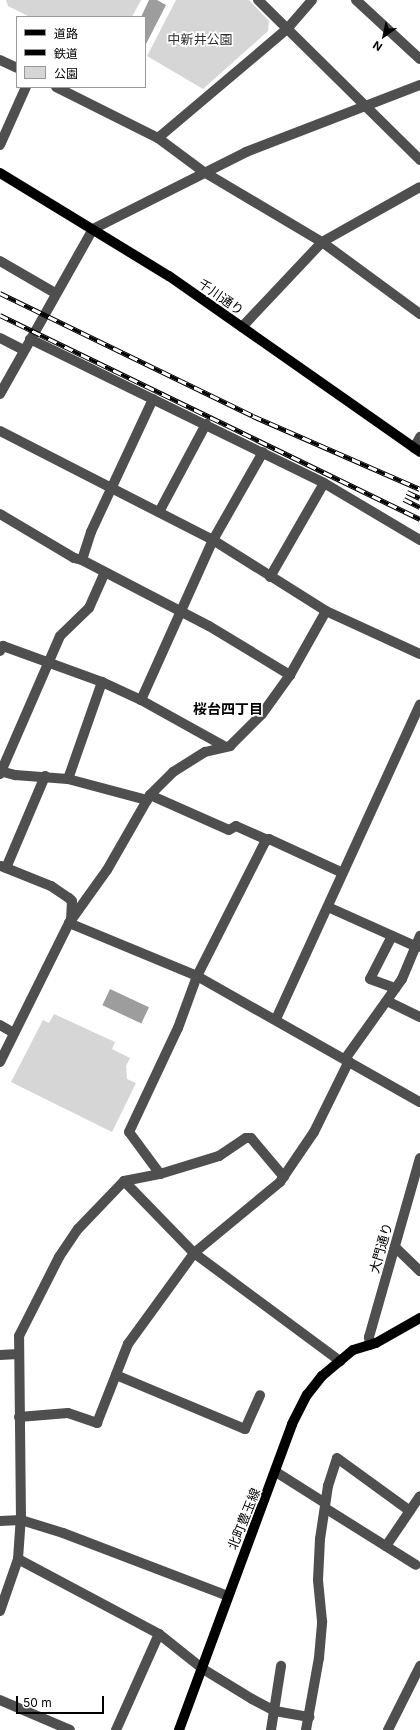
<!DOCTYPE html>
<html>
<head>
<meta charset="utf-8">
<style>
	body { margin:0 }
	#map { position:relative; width:420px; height:1730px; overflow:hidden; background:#fff; font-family:Inter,"Noto Sans JP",sans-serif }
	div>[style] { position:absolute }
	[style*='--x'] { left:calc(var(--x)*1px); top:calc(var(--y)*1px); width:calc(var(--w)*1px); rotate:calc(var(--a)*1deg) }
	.green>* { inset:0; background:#d6d6d6 }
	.water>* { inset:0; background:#9d9d9d; transform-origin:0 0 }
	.minor>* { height:10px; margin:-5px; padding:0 5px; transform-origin:5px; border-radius:5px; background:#4f4f4f }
	.major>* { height:10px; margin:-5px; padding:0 5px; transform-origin:5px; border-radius:5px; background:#000 }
	.rail>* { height:4.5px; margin-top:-2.25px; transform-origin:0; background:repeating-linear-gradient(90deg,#fff 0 9px,#000 0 18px); box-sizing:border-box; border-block:1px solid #000 }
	span { translate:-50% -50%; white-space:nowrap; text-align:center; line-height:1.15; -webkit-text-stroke:3.5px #fff; paint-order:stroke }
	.park-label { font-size:13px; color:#2d2d2d }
	.street-label { font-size:13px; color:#000 }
	.neighbourhood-label { font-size:14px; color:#000; font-weight:700 }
	.legend { position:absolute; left:16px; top:16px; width:130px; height:72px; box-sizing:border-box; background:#fff; border:1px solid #999; margin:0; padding:5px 7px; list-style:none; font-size:12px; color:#000 }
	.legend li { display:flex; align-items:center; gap:8px; height:20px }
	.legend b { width:20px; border:1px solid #999 }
	.north { position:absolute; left:364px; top:16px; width:40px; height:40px; -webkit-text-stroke:3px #fff; paint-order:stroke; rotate:213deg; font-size:11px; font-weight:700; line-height:16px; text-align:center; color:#000 }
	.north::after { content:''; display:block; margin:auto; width:14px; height:18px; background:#000; clip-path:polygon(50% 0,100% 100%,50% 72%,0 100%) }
	.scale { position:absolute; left:16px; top:1696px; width:88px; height:18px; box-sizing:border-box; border:2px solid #000; border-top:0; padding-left:5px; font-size:12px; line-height:14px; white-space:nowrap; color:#000; -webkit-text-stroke:3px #fff; paint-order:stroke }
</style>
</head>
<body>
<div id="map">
	<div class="green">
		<i style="clip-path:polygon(6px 0,141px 0,132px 17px,30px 17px,8px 6px)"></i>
		<i style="clip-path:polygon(176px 0,249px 0,269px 21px,268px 31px,203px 89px,147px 56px)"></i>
		<i style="clip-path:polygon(54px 1014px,115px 1042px,112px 1049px,130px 1058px,126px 1066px,127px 1079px,136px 1083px,112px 1132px,11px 1082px,43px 1020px,49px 1023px)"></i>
	</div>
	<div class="water">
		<i style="clip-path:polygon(149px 0,157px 0,166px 5px,146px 44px,145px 17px,141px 17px)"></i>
		<i style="left:110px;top:989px;width:43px;height:18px;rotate:25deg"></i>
	</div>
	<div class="minor">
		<i style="--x:258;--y:0;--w:228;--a:44.6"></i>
		<i style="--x:356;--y:0;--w:87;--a:42.7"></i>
		<i style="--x:0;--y:60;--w:19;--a:25"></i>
		<i style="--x:56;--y:87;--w:114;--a:26.6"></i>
		<i style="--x:158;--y:138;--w:57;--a:36.5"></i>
		<i style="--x:204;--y:172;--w:137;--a:30.7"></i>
		<i style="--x:322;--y:242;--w:122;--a:36.3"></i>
		<i style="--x:158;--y:138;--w:169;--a:-40.2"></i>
		<i style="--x:287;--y:29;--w:38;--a:-49"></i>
		<i style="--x:0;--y:145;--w:64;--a:-65.9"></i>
		<i style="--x:0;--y:261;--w:64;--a:30.2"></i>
		<i style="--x:242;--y:327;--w:117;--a:-46.7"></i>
		<i style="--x:322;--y:242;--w:112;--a:-29.3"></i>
		<i style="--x:0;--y:338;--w:27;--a:27"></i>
		<i style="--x:30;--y:339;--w:327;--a:26.1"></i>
		<i style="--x:324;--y:483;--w:112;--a:30.7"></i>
		<i style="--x:0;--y:394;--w:189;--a:-60.6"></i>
		<i style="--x:93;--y:229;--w:171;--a:-26.7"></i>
		<i style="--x:246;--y:152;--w:186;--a:-21.1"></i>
		<i style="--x:153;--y:399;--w:147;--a:115"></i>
		<i style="--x:91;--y:532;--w:29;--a:108"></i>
		<i style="--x:82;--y:560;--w:143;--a:27.5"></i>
		<i style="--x:209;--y:626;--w:95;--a:31.2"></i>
		<i style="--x:0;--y:431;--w:239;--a:27.1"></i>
		<i style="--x:213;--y:540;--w:133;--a:32.1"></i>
		<i style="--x:326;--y:611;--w:103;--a:24.6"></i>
		<i style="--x:414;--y:448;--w:13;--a:-61"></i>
		<i style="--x:159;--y:512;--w:100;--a:-61.9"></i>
		<i style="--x:0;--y:514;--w:86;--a:30.7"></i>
		<i style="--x:74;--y:558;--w:8;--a:14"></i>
		<i style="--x:270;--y:577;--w:108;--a:-60.1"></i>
		<i style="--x:0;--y:651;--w:6;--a:-59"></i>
		<i style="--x:3;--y:646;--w:105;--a:20"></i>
		<i style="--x:102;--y:682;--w:43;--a:24.8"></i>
		<i style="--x:141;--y:700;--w:95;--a:29"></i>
		<i style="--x:141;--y:700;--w:175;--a:-65.8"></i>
		<i style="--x:213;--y:540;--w:101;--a:-60.4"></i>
		<i style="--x:0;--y:771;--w:16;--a:15"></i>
		<i style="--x:15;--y:775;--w:53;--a:4.3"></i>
		<i style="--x:68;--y:779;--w:82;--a:14.9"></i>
		<i style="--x:0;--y:774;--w:150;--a:-66.5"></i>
		<i style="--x:60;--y:636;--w:40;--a:-44"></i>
		<i style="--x:89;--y:608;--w:39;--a:-66"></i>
		<i style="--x:68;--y:779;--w:103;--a:-70.7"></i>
		<i style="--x:150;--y:795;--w:86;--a:23.9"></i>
		<i style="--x:229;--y:830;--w:8;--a:-30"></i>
		<i style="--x:236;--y:826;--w:34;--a:24"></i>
		<i style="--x:1;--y:866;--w:54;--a:21.8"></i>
		<i style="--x:51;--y:886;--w:22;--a:34"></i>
		<i style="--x:69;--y:898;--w:4;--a:45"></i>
		<i style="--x:72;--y:901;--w:18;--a:93"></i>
		<i style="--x:6;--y:868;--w:100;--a:-67"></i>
		<i style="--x:328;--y:907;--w:98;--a:24.2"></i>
		<i style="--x:69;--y:923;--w:139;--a:22.5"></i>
		<i style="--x:197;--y:976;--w:256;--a:29.5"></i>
		<i style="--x:392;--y:936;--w:48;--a:117.1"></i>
		<i style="--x:370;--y:979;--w:27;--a:20"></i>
		<i style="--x:387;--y:1001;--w:37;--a:26"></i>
		<i style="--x:276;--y:1019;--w:346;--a:-65.4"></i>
		<i style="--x:0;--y:1025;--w:16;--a:30"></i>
		<i style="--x:345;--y:1059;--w:98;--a:-54.5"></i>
		<i style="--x:402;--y:979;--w:47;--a:-67.3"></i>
		<i style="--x:0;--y:1062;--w:155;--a:-63.6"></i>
		<i style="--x:69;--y:923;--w:65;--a:-54.4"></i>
		<i style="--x:107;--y:870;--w:86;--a:-60.2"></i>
		<i style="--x:150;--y:795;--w:33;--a:-45"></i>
		<i style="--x:173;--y:772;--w:38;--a:-32"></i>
		<i style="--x:205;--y:752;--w:26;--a:-13"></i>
		<i style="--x:230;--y:746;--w:45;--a:-45"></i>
		<i style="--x:262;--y:714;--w:48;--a:-54.3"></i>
		<i style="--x:290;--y:675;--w:73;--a:-60.6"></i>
		<i style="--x:160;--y:1174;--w:52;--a:-126.4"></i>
		<i style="--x:129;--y:1132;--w:115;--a:-64.8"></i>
		<i style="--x:178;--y:1028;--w:55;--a:-69.9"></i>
		<i style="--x:197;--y:976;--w:150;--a:-63.1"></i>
		<i style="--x:265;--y:842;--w:5;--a:-37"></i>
		<i style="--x:269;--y:839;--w:81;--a:24.7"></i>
		<i style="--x:124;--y:1181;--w:100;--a:45.8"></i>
		<i style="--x:194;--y:1253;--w:182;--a:36.5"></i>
		<i style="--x:395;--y:1247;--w:35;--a:44"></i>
		<i style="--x:370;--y:1345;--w:8;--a:-97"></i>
		<i style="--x:369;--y:1337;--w:186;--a:-74.1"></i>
		<i style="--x:0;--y:1355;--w:18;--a:-3"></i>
		<i style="--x:116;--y:1375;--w:140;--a:22.7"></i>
		<i style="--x:245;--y:1429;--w:37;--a:-66"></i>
		<i style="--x:19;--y:1417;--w:49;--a:-4.7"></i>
		<i style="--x:68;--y:1413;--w:31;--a:19"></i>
		<i style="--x:97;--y:1423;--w:85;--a:-68.6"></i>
		<i style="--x:128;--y:1344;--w:112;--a:-54"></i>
		<i style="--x:194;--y:1253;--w:112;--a:-39.5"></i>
		<i style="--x:280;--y:1182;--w:60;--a:-55.8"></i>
		<i style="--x:314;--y:1132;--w:79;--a:-63.8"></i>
		<i style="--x:276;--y:1472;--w:58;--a:32.3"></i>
		<i style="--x:325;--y:1508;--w:107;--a:32.1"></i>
		<i style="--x:0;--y:1521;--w:21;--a:-3"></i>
		<i style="--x:21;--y:1520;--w:44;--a:17.2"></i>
		<i style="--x:63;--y:1533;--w:177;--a:20.9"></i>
		<i style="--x:386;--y:1546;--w:60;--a:-55.8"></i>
		<i style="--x:18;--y:1559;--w:160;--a:28"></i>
		<i style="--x:159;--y:1634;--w:56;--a:38.5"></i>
		<i style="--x:203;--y:1669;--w:57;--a:31.5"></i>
		<i style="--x:252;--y:1699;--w:26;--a:28"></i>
		<i style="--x:275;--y:1711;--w:35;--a:10"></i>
		<i style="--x:0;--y:1611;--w:55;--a:-70.9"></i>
		<i style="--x:18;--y:1559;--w:39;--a:-86"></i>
		<i style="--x:21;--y:1520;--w:184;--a:-90.6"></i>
		<i style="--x:19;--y:1336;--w:89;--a:-63.1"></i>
		<i style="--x:59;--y:1257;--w:34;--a:-56"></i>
		<i style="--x:78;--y:1229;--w:66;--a:-46.2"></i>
		<i style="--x:124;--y:1181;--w:37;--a:-11"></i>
		<i style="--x:160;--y:1174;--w:62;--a:-17"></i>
		<i style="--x:219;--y:1156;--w:32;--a:-34"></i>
		<i style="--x:246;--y:1138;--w:5;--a:0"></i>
		<i style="--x:251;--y:1138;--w:51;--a:49.8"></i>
		<i style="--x:0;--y:1700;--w:76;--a:23.2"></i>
		<i style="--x:116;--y:1730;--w:105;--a:-65.9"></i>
		<i style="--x:271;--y:1730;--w:65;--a:-81.1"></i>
		<i style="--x:306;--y:1730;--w:73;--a:-79.8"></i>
		<i style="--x:319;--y:1658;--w:37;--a:-85"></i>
		<i style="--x:322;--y:1621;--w:41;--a:-95.6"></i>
		<i style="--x:318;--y:1580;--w:41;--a:-87.2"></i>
		<i style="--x:320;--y:1539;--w:54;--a:-81.4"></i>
		<i style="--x:328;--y:1486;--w:29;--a:-72"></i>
		<i style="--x:337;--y:1458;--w:90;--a:36"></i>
		<i style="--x:388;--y:1730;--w:72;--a:-63.4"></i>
	</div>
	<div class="major">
		<i style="--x:0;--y:173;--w:198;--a:31.4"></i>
		<i style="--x:169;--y:276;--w:307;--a:35"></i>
		<i style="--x:179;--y:1730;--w:326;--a:-69.7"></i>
		<i style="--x:292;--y:1424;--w:33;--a:-63"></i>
		<i style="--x:307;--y:1395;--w:24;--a:-52"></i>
		<i style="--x:322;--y:1376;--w:40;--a:-40"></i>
		<i style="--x:353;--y:1350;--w:24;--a:-17"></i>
		<i style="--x:376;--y:1343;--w:51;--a:-29.6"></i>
	</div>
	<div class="rail">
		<i style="--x:0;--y:293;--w:281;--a:25.9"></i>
		<i style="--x:253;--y:416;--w:182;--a:23.6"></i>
		<i style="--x:0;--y:315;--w:467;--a:25.9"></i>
		<i style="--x:407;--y:492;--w:14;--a:25"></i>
		<i style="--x:404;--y:499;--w:18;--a:27"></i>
	</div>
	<div class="park-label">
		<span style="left:200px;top:39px">中新井公園</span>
	</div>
	<div class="street-label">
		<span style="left:221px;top:297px;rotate:35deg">千川通り</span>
		<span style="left:381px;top:1248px;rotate:-74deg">大門通り</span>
		<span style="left:244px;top:1519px;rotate:-68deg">北町豊玉線</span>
	</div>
	<div class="neighbourhood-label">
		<span style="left:228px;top:709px">桜台四丁目</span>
	</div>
	<ul class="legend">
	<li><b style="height:5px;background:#000"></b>道路</li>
	<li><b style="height:5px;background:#000"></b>鉄道</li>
	<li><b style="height:11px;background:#d6d6d6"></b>公園</li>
	</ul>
	<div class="north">N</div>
	<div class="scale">50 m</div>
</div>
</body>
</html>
